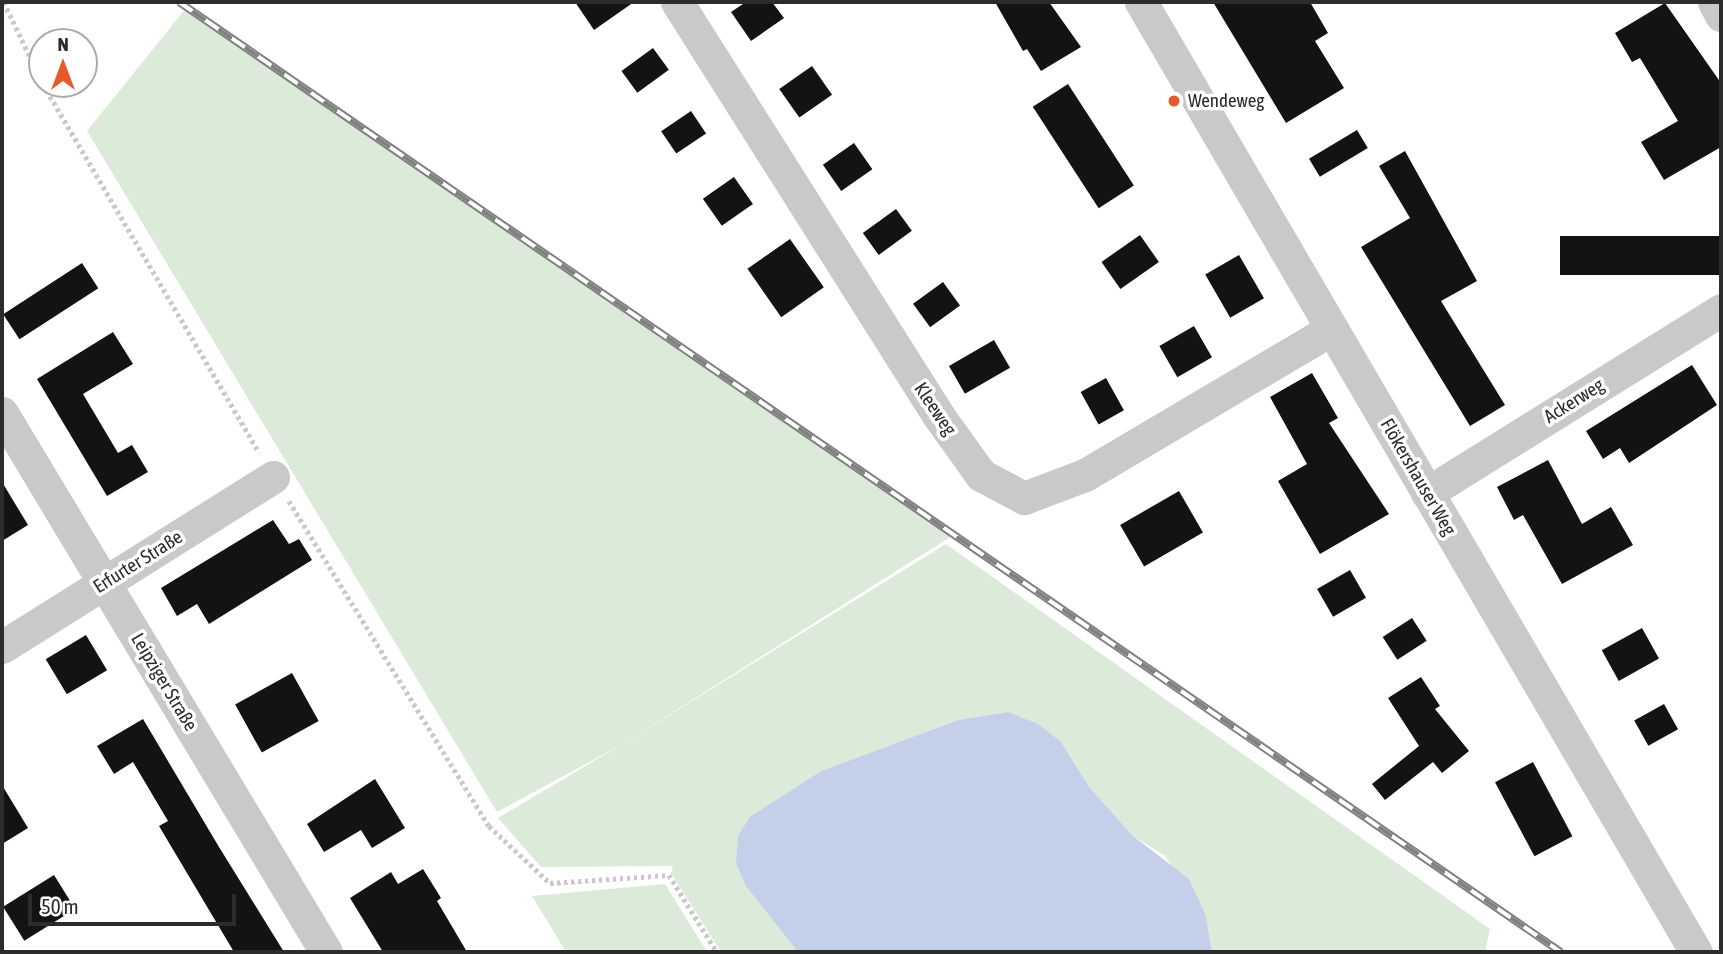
<!DOCTYPE html>
<html>
<head>
<meta charset="utf-8">
<style>
	body { margin:0 }
	#map { position:relative; width:1723px; height:954px; overflow:hidden; background:#fff; font-family:"Asap Condensed",sans-serif }
	div>[style] { position:absolute }
	[style*='--x'] { left:calc(var(--x)*1px); top:calc(var(--y)*1px); width:calc(var(--w)*1px); rotate:calc(var(--a)*1deg) }
	.green>* { inset:0; background:#dcead9 }
	.water>* { inset:0; background:#c4cfea }
	.building>* { inset:0; background:#131313; transform-origin:0 0 }
	.path>* { height:4.5px; margin-top:-2.25px; transform-origin:0; background:repeating-linear-gradient(90deg,#c9c9c9 0 3.5px,transparent 0 7px) }
	.street>* { height:33px; margin:-16.5px; padding:0 16.5px; transform-origin:16.5px; border-radius:16.5px; background:#c9c9c9 }
	.rail>* { height:8px; margin-top:-4px; transform-origin:0; background:repeating-linear-gradient(90deg,#fff 0 16px,#818181 0 32px); box-sizing:border-box; border-block:2px solid #818181 }
	.dots>* { width:19px; height:19px; translate:-50% -50%; box-sizing:border-box; border:4px solid #fff; border-radius:50% }
	span { translate:-50% -50%; white-space:nowrap; text-align:center; line-height:1.15; -webkit-text-stroke:7px #fff; paint-order:stroke }
	.poi-label { font-size:19px; color:#2c2c2c }
	.left { translate:0 -50%; text-align:left }
	.street-label { font-size:19px; color:#2c2c2c }
	.frame { position:absolute; inset:0; border:4px solid #2c2c2c; pointer-events:none }
	.north { position:absolute; left:28px; top:28px; width:70px; height:70px; box-sizing:border-box; background:#fff; border:2px solid #ababab; border-radius:50%; rotate:0deg; font-size:19px; font-weight:700; line-height:28px; text-align:center; color:#2c2c2c }
	.north::after { content:''; display:block; margin:auto; width:24px; height:32px; background:#e5592b; clip-path:polygon(50% 0,100% 100%,50% 72%,0 100%) }
	.scale { position:absolute; left:28px; top:894px; width:208px; height:32px; box-sizing:border-box; border:4px solid #2c2c2c; border-top:0; padding-left:9px; font-size:21px; line-height:24px; white-space:nowrap; color:#2c2c2c; -webkit-text-stroke:5px #fff; paint-order:stroke }
</style>
</head>
<body>
<div id="map">
	<div class="green">
		<i style="clip-path:polygon(187px 7px,955px 534px,621px 745px,946px 544px,1490px 929px,1485px 952px,1212px 952px,1206px 916px,1165px 856px,1132px 835px,1090px 788px,1061px 742px,1008px 712px,958px 720px,821px 771px,750px 818px,766px 910px,798px 952px,721px 952px,671px 873px,673px 866px,541px 867px,498px 818px,619px 746px,497px 812px,87px 131px)"></i>
		<i style="clip-path:polygon(665px 884px,707px 952px,566px 952px,532px 896px)"></i>
	</div>
	<div class="water">
		<i style="clip-path:polygon(1008px 712px,1038px 724px,1061px 742px,1090px 788px,1132px 835px,1189px 879px,1206px 916px,1212px 952px,798px 952px,746px 886px,736px 863px,738px 836px,750px 817px,821px 771px,958px 720px)"></i>
	</div>
	<div class="building">
		<i style="clip-path:polygon(575px 2px,634px 2px,594px 30px)"></i>
		<i style="clip-path:polygon(746px 2px,772px 2px,784px 18px,751px 41px,731px 12px)"></i>
		<i style="clip-path:polygon(995px 2px,1049px 2px,1081px 47px,1041px 71px,1027px 49px,1023px 51px)"></i>
		<i style="clip-path:polygon(1213px 2px,1310px 2px,1328px 33px,1315px 41px,1344px 88px,1286px 123px)"></i>
		<i style="clip-path:polygon(1665px 3px,1721px 83px,1721px 147px,1664px 180px,1641px 142px,1678px 121px,1640px 58px,1632px 62px,1615px 33px)"></i>
		<i style="left:653px;top:48px;width:27px;height:39px;rotate:54deg"></i>
		<i style="left:812px;top:66px;width:35px;height:40px;rotate:55deg"></i>
		<i style="left:1068px;top:84px;width:121px;height:42px;rotate:57deg"></i>
		<i style="left:691px;top:111px;width:27px;height:36px;rotate:56deg"></i>
		<i style="left:1357px;top:130px;width:21px;height:56px;rotate:59deg"></i>
		<i style="left:854px;top:143px;width:32px;height:38px;rotate:55deg"></i>
		<i style="clip-path:polygon(1405px 151px,1477px 281px,1441px 301px,1505px 405px,1470px 426px,1361px 247px,1410px 218px,1379px 166px)"></i>
		<i style="left:734px;top:177px;width:33px;height:38px;rotate:55deg"></i>
		<i style="left:896px;top:209px;width:27px;height:41px;rotate:54deg"></i>
		<i style="left:1140px;top:235px;width:33px;height:47px;rotate:55deg"></i>
		<i style="left:1721px;top:236px;width:39px;height:161px;rotate:90deg"></i>
		<i style="left:790px;top:239px;width:59px;height:52px;rotate:55deg"></i>
		<i style="left:1239px;top:255px;width:50px;height:39px;rotate:60deg"></i>
		<i style="left:82px;top:263px;width:30px;height:94px;rotate:57deg"></i>
		<i style="left:943px;top:282px;width:29px;height:37px;rotate:54deg"></i>
		<i style="left:1194px;top:326px;width:36px;height:40px;rotate:60deg"></i>
		<i style="clip-path:polygon(113px 332px,133px 364px,83px 394px,118px 453px,132px 445px,148px 472px,107px 496px,37px 379px)"></i>
		<i style="left:994px;top:340px;width:32px;height:52px;rotate:60deg"></i>
		<i style="clip-path:polygon(1692px 365px,1717px 405px,1629px 463px,1620px 448px,1603px 459px,1586px 431px)"></i>
		<i style="clip-path:polygon(1312px 373px,1338px 418px,1329px 423px,1389px 514px,1320px 554px,1278px 481px,1307px 464px,1270px 397px)"></i>
		<i style="left:1106px;top:378px;width:37px;height:29px;rotate:61deg"></i>
		<i style="clip-path:polygon(1548px 460px,1582px 524px,1611px 507px,1633px 545px,1562px 584px,1523px 515px,1514px 520px,1497px 487px)"></i>
		<i style="clip-path:polygon(2px 482px,28px 525px,2px 541px)"></i>
		<i style="left:1179px;top:491px;width:48px;height:68px;rotate:60deg"></i>
		<i style="clip-path:polygon(273px 520px,289px 544px,299px 539px,312px 560px,209px 624px,197px 604px,177px 616px,161px 588px)"></i>
		<i style="left:1350px;top:570px;width:32px;height:38px;rotate:60deg"></i>
		<i style="left:1412px;top:618px;width:27px;height:35px;rotate:57deg"></i>
		<i style="left:1642px;top:628px;width:35px;height:46px;rotate:61deg"></i>
		<i style="left:86px;top:635px;width:41px;height:47px;rotate:59deg"></i>
		<i style="left:292px;top:673px;width:55px;height:65px;rotate:61deg"></i>
		<i style="clip-path:polygon(1421px 677px,1440px 706px,1435px 709px,1469px 751px,1442px 773px,1433px 762px,1385px 800px,1372px 784px,1419px 746px,1388px 698px)"></i>
		<i style="left:1664px;top:704px;width:29px;height:34px;rotate:61deg"></i>
		<i style="clip-path:polygon(143px 719px,219px 847px,284px 952px,234px 952px,159px 826px,168px 821px,133px 762px,114px 774px,97px 746px)"></i>
		<i style="left:1533px;top:762px;width:84px;height:43px;rotate:62deg"></i>
		<i style="clip-path:polygon(375px 779px,405px 828px,372px 848px,361px 830px,324px 852px,307px 824px)"></i>
		<i style="clip-path:polygon(2px 785px,28px 828px,2px 844px)"></i>
		<i style="clip-path:polygon(423px 869px,441px 898px,437px 901px,467px 952px,383px 952px,350px 898px,391px 872px,398px 884px)"></i>
		<i style="left:54px;top:875px;width:40px;height:60px;rotate:58deg"></i>
	</div>
	<div class="path">
		<i style="--x:4;--y:2;--w:89;--a:64.6"></i>
		<i style="--x:43;--y:84;--w:427;--a:59.6"></i>
		<i style="--x:289;--y:501;--w:382;--a:58.4"></i>
		<i style="--x:489;--y:826;--w:83;--a:43.1"></i>
		<i style="--x:550;--y:883;--w:119;--a:-3.8"></i>
		<i style="--x:669;--y:875;--w:91;--a:58.1"></i>
	</div>
	<div class="street">
		<i style="--x:677;--y:2;--w:489;--a:57.7"></i>
		<i style="--x:938;--y:415;--w:74;--a:54.4"></i>
		<i style="--x:981;--y:475;--w:49;--a:28.1"></i>
		<i style="--x:1024;--y:498;--w:65;--a:-20.7"></i>
		<i style="--x:1085;--y:475;--w:287;--a:-30.6"></i>
		<i style="--x:1141;--y:2;--w:1100;--a:59.71"></i>
		<i style="--x:1714;--y:2;--w:15;--a:62"></i>
		<i style="--x:2;--y:413;--w:629;--a:58.99"></i>
		<i style="--x:1427;--y:493;--w:346;--a:-31.9"></i>
		<i style="--x:2;--y:647;--w:320;--a:-32.1"></i>
	</div>
	<div class="rail">
		<i style="--x:179;--y:2;--w:1677;--a:34.51"></i>
	</div>
	<div class="dots">
		<i style="left:1174px;top:101px;background:#e5592b"></i>
	</div>
	<div class="poi-label">
		<span class="left" style="left:1188px;top:101px">Wendeweg</span>
	</div>
	<div class="street-label">
		<span style="left:1574px;top:401px;rotate:-32deg">Ackerweg</span>
		<span style="left:935px;top:409px;rotate:56deg">Kleeweg</span>
		<span style="left:1418px;top:477px;rotate:60deg">Flökershauser Weg</span>
		<span style="left:138px;top:562px;rotate:-32deg">Erfurter Straße</span>
		<span style="left:164px;top:682px;rotate:59deg">Leipziger Straße</span>
	</div>
	<div class="frame"></div>
	<div class="north">N</div>
	<div class="scale">50 m</div>
</div>
</body>
</html>
